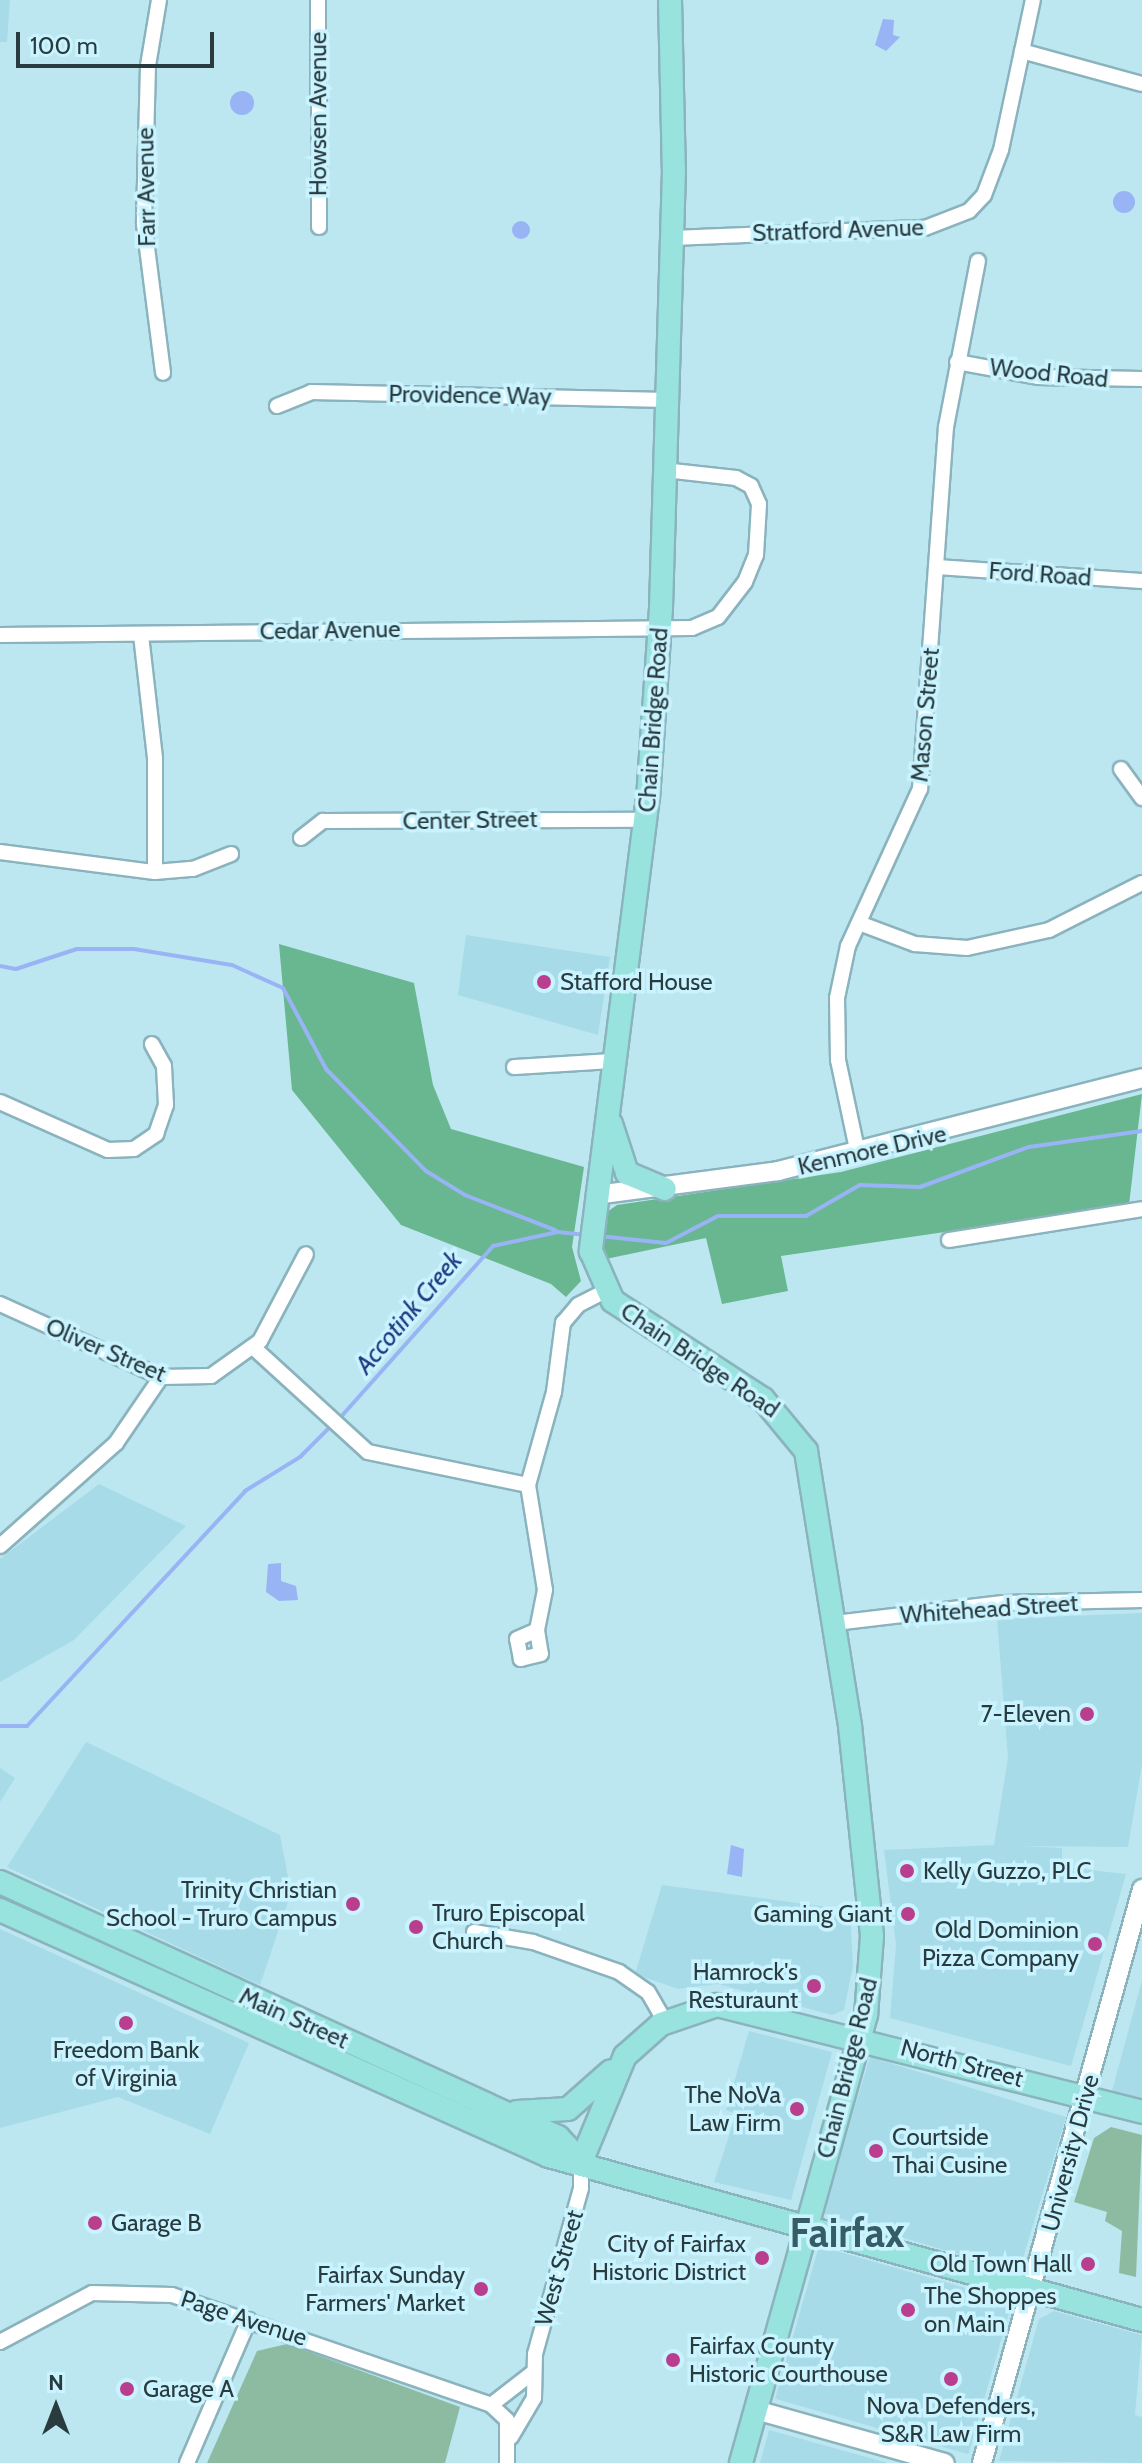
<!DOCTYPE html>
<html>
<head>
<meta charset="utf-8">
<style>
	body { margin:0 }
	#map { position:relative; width:1142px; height:2463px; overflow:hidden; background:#bce7f1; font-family:Cabin,sans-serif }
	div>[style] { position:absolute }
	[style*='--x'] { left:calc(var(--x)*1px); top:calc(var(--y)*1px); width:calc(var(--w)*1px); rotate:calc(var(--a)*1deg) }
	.built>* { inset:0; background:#a7dbe8; transform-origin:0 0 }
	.green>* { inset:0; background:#8cbba2 }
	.forest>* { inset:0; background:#68b791 }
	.water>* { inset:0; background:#99b4f4 }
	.round { border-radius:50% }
	.stream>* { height:4px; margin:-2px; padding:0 2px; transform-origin:2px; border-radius:2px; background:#99b4f4 }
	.roads { filter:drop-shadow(2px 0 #8ab3bd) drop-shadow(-2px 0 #8ab3bd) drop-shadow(0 2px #8ab3bd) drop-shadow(0 -2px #8ab3bd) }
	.minor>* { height:14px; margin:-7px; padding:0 7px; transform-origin:7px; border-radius:7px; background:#fff }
	.tertiary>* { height:18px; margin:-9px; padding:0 9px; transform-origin:9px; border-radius:9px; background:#fff }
	.primary>* { height:22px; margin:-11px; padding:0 11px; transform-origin:11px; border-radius:11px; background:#98e3dd }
	.dots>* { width:22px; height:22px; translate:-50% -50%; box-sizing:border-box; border:4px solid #c9f4ff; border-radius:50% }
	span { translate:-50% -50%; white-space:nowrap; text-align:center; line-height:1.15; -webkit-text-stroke:7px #c9f4ff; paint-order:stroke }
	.street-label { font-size:24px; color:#2a3b3f }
	.poi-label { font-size:24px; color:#2a3b3f }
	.left { translate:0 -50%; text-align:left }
	.right { translate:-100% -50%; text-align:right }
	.water-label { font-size:26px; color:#1f3881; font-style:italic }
	.town-label { font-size:40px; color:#365d66; font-weight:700 }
	.north { position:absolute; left:16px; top:2367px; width:80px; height:80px; -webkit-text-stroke:6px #c9f4ff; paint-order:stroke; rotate:0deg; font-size:22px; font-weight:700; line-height:32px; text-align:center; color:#2a3b3f }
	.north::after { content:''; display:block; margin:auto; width:28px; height:36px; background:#2a3b3f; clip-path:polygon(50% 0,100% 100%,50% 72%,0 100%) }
	.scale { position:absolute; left:16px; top:32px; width:198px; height:36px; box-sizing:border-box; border:4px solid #2a3b3f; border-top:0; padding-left:10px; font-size:24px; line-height:28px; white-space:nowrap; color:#2a3b3f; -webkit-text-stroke:6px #c9f4ff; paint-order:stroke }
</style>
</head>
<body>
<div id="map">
	<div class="built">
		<i style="clip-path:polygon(0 0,10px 0,7px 42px,0 42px)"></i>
		<i style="clip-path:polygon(466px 935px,610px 957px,598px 1035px,458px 995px)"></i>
		<i style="clip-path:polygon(99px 1484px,186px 1526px,74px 1640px,0 1682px,0 1559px)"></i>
		<i style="clip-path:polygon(1142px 1613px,1142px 1764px,1128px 1847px,1021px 1846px,1062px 1848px,1062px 1867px,1126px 1874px,1071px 2066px,890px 2018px,896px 1945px,884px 1850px,994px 1845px,1008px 1758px,997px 1619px)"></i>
		<i style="clip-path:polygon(86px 1742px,280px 1835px,291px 1893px,260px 1985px,7px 1867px)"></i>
		<i style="clip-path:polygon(0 1768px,15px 1778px,0 1802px)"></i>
		<i style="clip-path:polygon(662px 1885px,850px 1910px,853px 1966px,844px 2010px,832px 2015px,718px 1984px,678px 1989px,635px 1974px)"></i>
		<i style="clip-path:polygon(0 1929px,249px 2043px,210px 2134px,118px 2097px,0 2128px)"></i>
		<i style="clip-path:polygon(1142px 1980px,1142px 2099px,1112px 2091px)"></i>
		<i style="clip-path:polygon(749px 2031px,832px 2052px,791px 2200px,714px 2182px,736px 2114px,726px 2110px)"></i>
		<i style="left:870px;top:2057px;width:205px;height:163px;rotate:17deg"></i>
		<i style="left:819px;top:2246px;width:201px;height:159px;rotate:16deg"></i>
		<i style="clip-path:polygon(1054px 2311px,1142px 2335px,1135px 2415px,1142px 2417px,1142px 2463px,999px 2461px,1039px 2319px)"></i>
		<i style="clip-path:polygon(769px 2430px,888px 2463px,760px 2463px)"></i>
	</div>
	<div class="green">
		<i style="clip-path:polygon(1111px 2127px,1142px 2135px,1136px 2277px,1119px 2273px,1122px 2231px,1105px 2221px,1107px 2212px,1074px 2202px,1094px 2138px)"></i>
		<i style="clip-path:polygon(287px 2344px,460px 2407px,445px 2463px,207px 2463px,257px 2351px)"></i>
	</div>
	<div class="forest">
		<i style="clip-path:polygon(279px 944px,414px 983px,433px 1085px,451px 1129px,584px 1167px,572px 1247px,581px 1281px,566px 1297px,551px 1284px,401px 1225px,292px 1090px)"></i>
		<i style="clip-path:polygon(1142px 1094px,1129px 1205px,781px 1256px,788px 1291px,722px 1304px,706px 1238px,601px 1260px,607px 1212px,617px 1205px,841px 1172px)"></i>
	</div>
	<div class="water">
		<i style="clip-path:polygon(883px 19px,894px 20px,893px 35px,900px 37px,886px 51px,875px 45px)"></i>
		<i class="round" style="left:230px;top:91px;width:24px;height:24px"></i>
		<i class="round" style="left:1113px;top:191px;width:22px;height:22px"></i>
		<i class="round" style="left:512px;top:221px;width:18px;height:18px"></i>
		<i style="clip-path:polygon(281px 1563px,281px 1581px,296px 1586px,298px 1600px,279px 1601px,266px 1592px,268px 1564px)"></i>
		<i style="clip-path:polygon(731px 1845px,744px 1849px,742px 1877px,727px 1874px)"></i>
	</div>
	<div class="stream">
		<i style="--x:0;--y:966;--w:16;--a:11"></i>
		<i style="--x:16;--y:969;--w:64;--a:-18.2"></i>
		<i style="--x:77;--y:949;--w:57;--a:0"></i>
		<i style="--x:134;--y:949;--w:99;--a:9.3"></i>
		<i style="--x:232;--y:965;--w:56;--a:24.3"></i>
		<i style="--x:283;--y:988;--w:92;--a:62"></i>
		<i style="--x:326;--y:1069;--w:143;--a:45.6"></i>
		<i style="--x:426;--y:1171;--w:46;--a:31.6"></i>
		<i style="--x:465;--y:1195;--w:97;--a:21.3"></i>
		<i style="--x:599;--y:1236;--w:67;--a:6"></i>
		<i style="--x:666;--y:1243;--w:59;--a:-27.4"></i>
		<i style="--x:718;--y:1216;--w:88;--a:0"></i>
		<i style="--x:806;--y:1216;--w:62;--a:-29.9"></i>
		<i style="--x:860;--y:1185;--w:60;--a:1.9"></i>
		<i style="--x:920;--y:1187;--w:116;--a:-20.2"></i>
		<i style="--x:1029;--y:1147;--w:114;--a:-8.1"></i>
		<i style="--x:339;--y:1419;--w:232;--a:-48.3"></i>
		<i style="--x:493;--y:1246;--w:66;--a:-12.2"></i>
		<i style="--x:558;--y:1232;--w:28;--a:6"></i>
		<i style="--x:0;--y:1726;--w:27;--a:0"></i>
		<i style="--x:27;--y:1726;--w:321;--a:-47.1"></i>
		<i style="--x:245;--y:1491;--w:65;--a:-31.7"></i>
		<i style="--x:300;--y:1457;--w:45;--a:-45"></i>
	</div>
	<div class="roads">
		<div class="minor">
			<i style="--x:159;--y:0;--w:67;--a:99.5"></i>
			<i style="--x:148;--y:66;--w:158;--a:91.5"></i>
			<i style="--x:144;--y:224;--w:150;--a:82.7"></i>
			<i style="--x:318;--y:0;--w:227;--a:89.7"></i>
			<i style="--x:1022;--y:51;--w:124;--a:15.4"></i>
			<i style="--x:672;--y:238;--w:253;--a:-2.3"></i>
			<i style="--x:925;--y:228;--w:47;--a:-21.1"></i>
			<i style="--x:969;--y:211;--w:22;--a:-47"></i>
			<i style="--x:984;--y:195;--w:48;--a:-69.3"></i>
			<i style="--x:1001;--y:150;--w:153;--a:-78"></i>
			<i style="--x:957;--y:362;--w:82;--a:10.5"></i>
			<i style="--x:1038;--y:377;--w:104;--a:1.1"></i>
			<i style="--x:277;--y:406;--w:37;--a:-22"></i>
			<i style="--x:311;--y:392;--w:356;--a:1.3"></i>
			<i style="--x:937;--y:567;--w:205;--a:3.9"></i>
			<i style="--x:0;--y:635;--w:692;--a:-0.58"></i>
			<i style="--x:692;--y:628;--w:28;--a:-23"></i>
			<i style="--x:718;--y:617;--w:44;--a:-52.4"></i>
			<i style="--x:745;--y:582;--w:29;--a:-68"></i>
			<i style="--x:756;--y:555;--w:51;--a:-86.6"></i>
			<i style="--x:759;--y:504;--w:20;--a:-114"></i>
			<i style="--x:751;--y:486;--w:17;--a:-152"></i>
			<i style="--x:736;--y:478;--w:71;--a:-173.6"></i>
			<i style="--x:141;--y:635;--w:124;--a:83.5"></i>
			<i style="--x:155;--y:758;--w:114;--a:90"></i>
			<i style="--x:1121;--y:769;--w:36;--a:54"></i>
			<i style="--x:301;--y:838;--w:28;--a:-38"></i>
			<i style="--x:323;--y:821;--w:323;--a:-0.2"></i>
			<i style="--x:0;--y:852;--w:156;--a:7.4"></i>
			<i style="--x:155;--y:872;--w:38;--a:-5"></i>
			<i style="--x:193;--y:869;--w:41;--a:-21.5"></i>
			<i style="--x:859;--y:923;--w:60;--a:20.6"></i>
			<i style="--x:915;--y:944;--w:52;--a:4.4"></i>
			<i style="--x:967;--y:948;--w:84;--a:-12.4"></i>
			<i style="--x:1049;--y:930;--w:104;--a:-26.8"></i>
			<i style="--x:514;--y:1067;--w:99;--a:-3.5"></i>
			<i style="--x:0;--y:1102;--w:118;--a:24"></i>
			<i style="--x:108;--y:1150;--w:26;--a:-2"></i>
			<i style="--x:134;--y:1149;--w:27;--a:-34"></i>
			<i style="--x:156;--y:1134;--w:31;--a:-71"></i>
			<i style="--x:166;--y:1105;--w:39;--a:-93"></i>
			<i style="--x:164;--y:1066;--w:25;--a:-119"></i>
			<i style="--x:858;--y:1154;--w:96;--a:-102"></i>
			<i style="--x:838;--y:1060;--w:62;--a:-90.9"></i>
			<i style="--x:837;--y:998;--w:53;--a:-78.1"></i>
			<i style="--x:848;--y:946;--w:173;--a:-65.4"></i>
			<i style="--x:920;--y:789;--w:363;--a:-85.9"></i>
			<i style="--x:946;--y:427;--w:169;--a:-79.1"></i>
			<i style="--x:949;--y:1240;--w:195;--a:-9.1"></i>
			<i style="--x:0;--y:1304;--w:177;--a:24.4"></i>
			<i style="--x:161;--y:1377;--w:50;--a:-1.1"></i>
			<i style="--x:211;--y:1376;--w:60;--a:-35.5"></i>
			<i style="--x:260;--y:1341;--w:98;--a:-62.1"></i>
			<i style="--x:254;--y:1348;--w:154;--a:42.4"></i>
			<i style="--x:368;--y:1452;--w:163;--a:11.7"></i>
			<i style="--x:0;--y:1546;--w:155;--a:-41.6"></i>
			<i style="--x:116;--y:1443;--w:80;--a:-55.7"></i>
			<i style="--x:835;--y:1623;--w:169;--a:-6.8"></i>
			<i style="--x:1003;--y:1603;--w:139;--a:-1.2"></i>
			<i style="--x:537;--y:1630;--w:24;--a:81"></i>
			<i style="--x:541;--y:1654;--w:21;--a:166"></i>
			<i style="--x:521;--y:1659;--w:20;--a:-101"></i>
			<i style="--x:517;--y:1639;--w:22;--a:-24"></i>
			<i style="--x:537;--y:1630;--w:41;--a:-78.7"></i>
			<i style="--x:545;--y:1590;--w:106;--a:-99.2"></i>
			<i style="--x:528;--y:1485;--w:97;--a:-74.4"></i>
			<i style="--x:554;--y:1392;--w:70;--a:-82.6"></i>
			<i style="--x:563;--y:1323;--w:23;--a:-50"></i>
			<i style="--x:578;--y:1305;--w:30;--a:-27"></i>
			<i style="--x:474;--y:1932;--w:60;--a:9.6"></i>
			<i style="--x:533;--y:1942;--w:91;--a:19.2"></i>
			<i style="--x:619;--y:1972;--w:35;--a:35"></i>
			<i style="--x:648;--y:1992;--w:34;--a:60"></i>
			<i style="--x:0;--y:2342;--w:104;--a:-28"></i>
			<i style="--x:92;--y:2293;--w:80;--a:1.4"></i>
			<i style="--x:172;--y:2295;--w:337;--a:19"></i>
			<i style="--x:491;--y:2405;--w:22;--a:43"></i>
			<i style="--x:507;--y:2420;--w:43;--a:90"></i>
			<i style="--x:491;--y:2405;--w:51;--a:-37.8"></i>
			<i style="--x:511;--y:2437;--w:45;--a:-59.5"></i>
			<i style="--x:534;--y:2398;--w:44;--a:-88.7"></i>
			<i style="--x:535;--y:2354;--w:172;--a:-74.5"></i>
			<i style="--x:581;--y:2188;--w:26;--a:-90"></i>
			<i style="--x:187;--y:2463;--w:156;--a:-66.6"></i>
		</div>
		<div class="tertiary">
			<i style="--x:596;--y:1195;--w:184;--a:-7.5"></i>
			<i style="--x:778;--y:1171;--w:376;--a:-14.3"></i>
			<i style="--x:756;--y:2410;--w:196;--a:15.7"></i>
			<i style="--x:982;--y:2463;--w:596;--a:-74.42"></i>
		</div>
		<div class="primary">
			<i style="--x:670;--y:0;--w:170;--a:88.7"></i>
			<i style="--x:674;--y:170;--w:438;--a:91.7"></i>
			<i style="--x:661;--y:608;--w:189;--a:93.9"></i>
			<i style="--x:648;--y:797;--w:458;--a:97.2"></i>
			<i style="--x:591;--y:1251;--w:55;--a:66.3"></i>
			<i style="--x:613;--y:1301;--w:179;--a:33.2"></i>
			<i style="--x:763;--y:1399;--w:67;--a:50.4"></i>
			<i style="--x:806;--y:1451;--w:278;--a:80.9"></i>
			<i style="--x:850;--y:1726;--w:211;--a:84"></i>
			<i style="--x:872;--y:1936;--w:79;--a:94.3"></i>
			<i style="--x:866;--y:2015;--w:465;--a:105.6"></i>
			<i style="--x:611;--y:1124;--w:52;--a:71.9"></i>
			<i style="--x:627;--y:1173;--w:41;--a:22.8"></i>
			<i style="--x:0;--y:1882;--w:614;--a:24.56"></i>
			<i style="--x:558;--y:2137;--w:34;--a:47"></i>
			<i style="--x:0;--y:1910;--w:602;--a:24.14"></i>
			<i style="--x:549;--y:2156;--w:615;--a:15.46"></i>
			<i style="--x:517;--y:2112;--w:51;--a:-3.4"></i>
			<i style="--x:568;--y:2109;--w:57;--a:-41.5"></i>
			<i style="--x:581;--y:2162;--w:115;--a:-67.5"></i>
			<i style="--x:625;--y:2056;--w:48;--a:-41.6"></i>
			<i style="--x:661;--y:2024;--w:59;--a:-18.7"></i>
			<i style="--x:717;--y:2005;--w:438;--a:14.1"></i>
		</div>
	</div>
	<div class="dots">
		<i style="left:544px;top:982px;background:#ba3e8e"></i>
		<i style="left:1087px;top:1714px;background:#ba3e8e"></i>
		<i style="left:907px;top:1871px;background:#ba3e8e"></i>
		<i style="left:353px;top:1904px;background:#ba3e8e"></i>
		<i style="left:908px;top:1914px;background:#ba3e8e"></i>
		<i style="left:416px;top:1927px;background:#ba3e8e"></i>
		<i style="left:1095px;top:1944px;background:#ba3e8e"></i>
		<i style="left:814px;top:1986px;background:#ba3e8e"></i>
		<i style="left:126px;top:2023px;background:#ba3e8e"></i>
		<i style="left:797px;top:2109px;background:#ba3e8e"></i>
		<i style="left:876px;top:2151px;background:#ba3e8e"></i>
		<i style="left:95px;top:2223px;background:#ba3e8e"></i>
		<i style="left:762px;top:2258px;background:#ba3e8e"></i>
		<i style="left:1088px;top:2264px;background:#ba3e8e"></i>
		<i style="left:481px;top:2289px;background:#ba3e8e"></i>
		<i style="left:908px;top:2310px;background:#ba3e8e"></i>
		<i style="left:673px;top:2360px;background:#ba3e8e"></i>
		<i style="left:951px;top:2379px;background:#ba3e8e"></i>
		<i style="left:127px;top:2389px;background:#ba3e8e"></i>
	</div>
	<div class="street-label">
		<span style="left:318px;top:114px;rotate:-90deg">Howsen Avenue</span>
		<span style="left:146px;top:187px;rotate:-91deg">Farr Avenue</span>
		<span style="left:838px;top:230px;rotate:-2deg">Stratford Avenue</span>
		<span style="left:1049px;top:373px;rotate:6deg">Wood Road</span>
		<span style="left:470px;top:395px;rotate:1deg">Providence Way</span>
		<span style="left:1040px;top:574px;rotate:4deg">Ford Road</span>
		<span style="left:330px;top:630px;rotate:-1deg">Cedar Avenue</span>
		<span style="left:925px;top:715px;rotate:-85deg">Mason Street</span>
		<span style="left:653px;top:720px;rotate:-86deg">Chain Bridge Road</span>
		<span style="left:470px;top:820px;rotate:-1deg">Center Street</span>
		<span style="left:872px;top:1150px;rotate:-13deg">Kenmore Drive</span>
		<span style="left:106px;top:1350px;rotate:23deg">Oliver Street</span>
		<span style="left:700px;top:1360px;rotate:34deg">Chain Bridge Road</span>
		<span style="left:989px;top:1609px;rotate:-4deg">Whitehead Street</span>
		<span style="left:294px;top:2018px;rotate:24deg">Main Street</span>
		<span style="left:962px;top:2063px;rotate:15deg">North Street</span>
		<span style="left:847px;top:2068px;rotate:-76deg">Chain Bridge Road</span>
		<span style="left:1070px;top:2153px;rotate:-75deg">University Drive</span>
		<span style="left:559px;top:2268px;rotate:-74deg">West Street</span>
		<span style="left:244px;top:2318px;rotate:18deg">Page Avenue</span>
	</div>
	<div class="poi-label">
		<span class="left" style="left:560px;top:982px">Stafford House</span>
		<span class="right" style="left:1071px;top:1714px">7-Eleven</span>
		<span class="left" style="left:923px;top:1871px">Kelly Guzzo, PLC</span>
		<span class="right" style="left:337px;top:1904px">Trinity Christian<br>School - Truro Campus</span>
		<span class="left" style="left:432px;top:1927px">Truro Episcopal<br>Church</span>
		<span class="right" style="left:892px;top:1914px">Gaming Giant</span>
		<span class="right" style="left:1079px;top:1944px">Old Dominion<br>Pizza Company</span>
		<span class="right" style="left:798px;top:1986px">Hamrock's<br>Resturaunt</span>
		<span style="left:126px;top:2064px">Freedom Bank<br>of Virginia</span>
		<span class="right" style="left:781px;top:2109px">The NoVa<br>Law Firm</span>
		<span class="left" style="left:892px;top:2151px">Courtside<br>Thai Cusine</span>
		<span class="left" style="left:111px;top:2223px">Garage B</span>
		<span class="right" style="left:746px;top:2258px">City of Fairfax<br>Historic District</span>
		<span class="right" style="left:1072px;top:2264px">Old Town Hall</span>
		<span class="right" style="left:465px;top:2289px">Fairfax Sunday<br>Farmers' Market</span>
		<span class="left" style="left:924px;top:2310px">The Shoppes<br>on Main</span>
		<span class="left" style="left:689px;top:2360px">Fairfax County<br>Historic Courthouse</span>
		<span class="left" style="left:143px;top:2389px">Garage A</span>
		<span style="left:951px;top:2420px">Nova Defenders,<br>S&amp;R Law Firm</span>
	</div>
	<div class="water-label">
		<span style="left:409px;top:1313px;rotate:-50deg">Accotink Creek</span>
	</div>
	<div class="town-label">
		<span style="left:847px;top:2233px">Fairfax</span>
	</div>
	<div class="north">N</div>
	<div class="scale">100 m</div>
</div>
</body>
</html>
